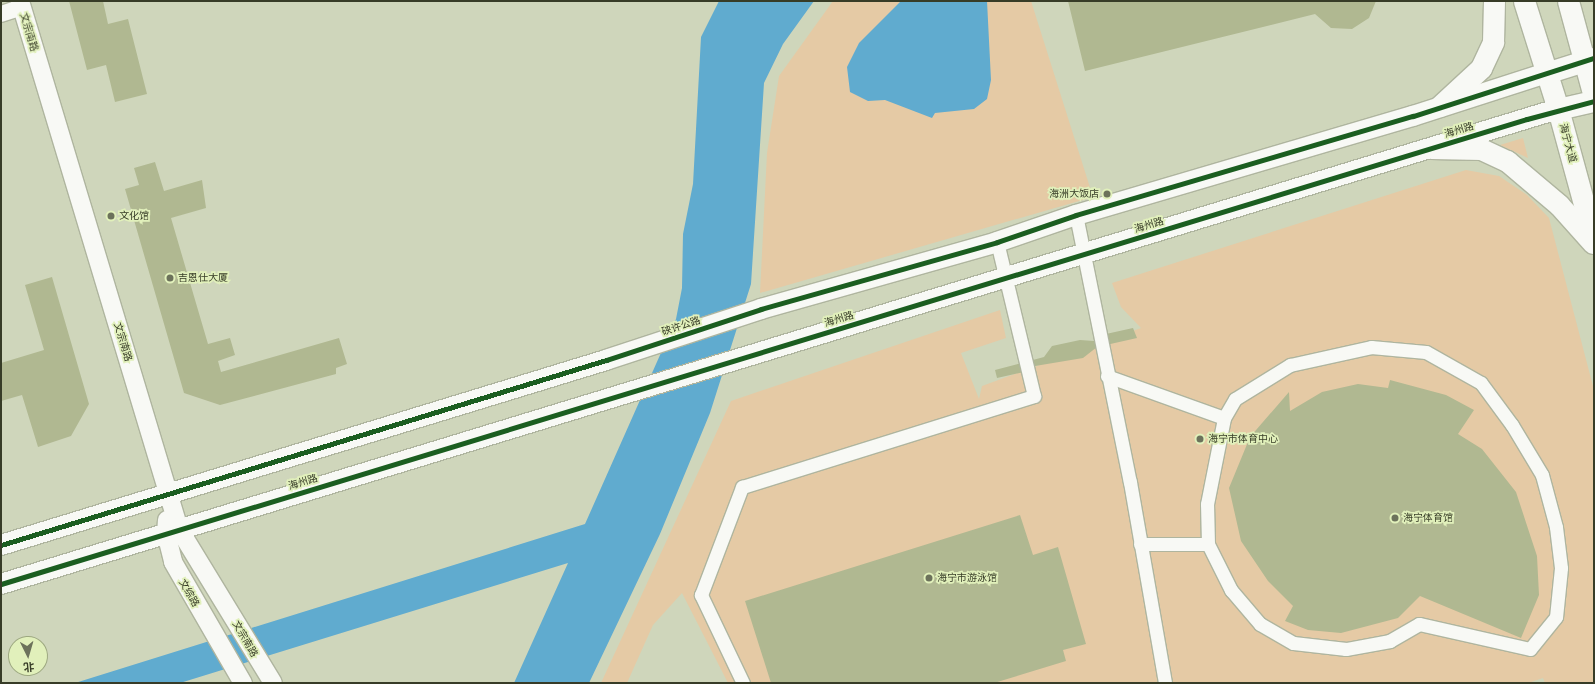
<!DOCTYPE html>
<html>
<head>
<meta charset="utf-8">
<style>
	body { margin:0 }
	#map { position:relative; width:1595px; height:684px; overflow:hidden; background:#cfd6bb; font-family:Lato,"Noto Sans SC",sans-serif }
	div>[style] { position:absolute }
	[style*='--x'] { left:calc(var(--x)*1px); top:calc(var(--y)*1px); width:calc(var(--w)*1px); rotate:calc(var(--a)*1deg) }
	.green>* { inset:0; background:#e5caa5 }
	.water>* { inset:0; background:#60abcf }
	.building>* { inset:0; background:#b0b891 }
	.roads { filter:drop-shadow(1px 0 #afb59f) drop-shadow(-1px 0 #afb59f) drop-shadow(0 1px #afb59f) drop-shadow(0 -1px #afb59f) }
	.minor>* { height:13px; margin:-6.5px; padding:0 6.5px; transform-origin:6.5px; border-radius:6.5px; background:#f8f9f5 }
	.tertiary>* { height:16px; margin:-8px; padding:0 8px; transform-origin:8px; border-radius:8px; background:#f8f9f5 }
	.secondary>* { height:18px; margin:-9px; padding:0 9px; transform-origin:9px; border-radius:9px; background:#f8f9f5 }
	.primary>* { height:20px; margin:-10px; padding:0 10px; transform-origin:10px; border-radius:10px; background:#f8f9f5 }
	.trunk>* { height:21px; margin:-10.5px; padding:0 10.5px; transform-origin:10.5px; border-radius:10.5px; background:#f8f9f5 }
	.cycleway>* { height:5px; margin:-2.5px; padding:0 2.5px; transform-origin:2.5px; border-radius:2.5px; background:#1b5e20 }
	.dots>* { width:11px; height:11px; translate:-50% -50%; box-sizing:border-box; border:2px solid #e1f0bb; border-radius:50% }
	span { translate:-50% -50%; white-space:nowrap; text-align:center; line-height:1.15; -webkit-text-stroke:3.5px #e1f0bb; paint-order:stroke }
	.street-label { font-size:10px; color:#373c27 }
	.poi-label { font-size:10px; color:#373c27 }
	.right { translate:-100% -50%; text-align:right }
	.left { translate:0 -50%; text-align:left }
	.frame { position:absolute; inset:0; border:2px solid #373c27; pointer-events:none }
	.north { position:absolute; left:8px; top:636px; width:40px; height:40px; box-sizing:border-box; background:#e1f0bb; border:1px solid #9da880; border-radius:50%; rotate:175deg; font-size:11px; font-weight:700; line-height:16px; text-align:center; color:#373c27 }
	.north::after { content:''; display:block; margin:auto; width:14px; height:18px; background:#6c725b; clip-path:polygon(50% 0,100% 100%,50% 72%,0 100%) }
</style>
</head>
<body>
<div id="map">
	<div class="green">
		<i style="clip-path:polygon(833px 1px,1031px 1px,1093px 197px,760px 293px,767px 153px,779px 76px)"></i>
		<i style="clip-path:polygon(1523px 138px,1528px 158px,1500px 145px)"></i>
		<i style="clip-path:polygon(1466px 170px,1499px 176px,1527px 195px,1549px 218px,1594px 390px,1594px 683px,1545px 683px,1543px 678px,1528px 683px,728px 683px,682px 593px,653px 625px,627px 683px,601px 683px,731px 401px,1000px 310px,1006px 338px,961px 353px,979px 399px,982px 386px,1141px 328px,1121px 307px,1112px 283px)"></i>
	</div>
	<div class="water">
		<i style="clip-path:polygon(719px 1px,814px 1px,783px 44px,764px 83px,751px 284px,710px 413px,660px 534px,589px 683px,514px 683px,568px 563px,180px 683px,75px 683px,585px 524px,676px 319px,682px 288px,683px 234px,693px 184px,701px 37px)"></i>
		<i style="clip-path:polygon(901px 1px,987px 1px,991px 80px,987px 99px,974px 109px,935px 113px,932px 118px,885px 100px,868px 101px,850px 92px,847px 67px,859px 43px)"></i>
	</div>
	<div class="building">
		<i style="clip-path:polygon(69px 1px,103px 1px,108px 24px,128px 19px,147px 94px,115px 102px,106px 65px,87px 70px)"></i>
		<i style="clip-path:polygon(1068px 1px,1376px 1px,1369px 18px,1352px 29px,1331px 28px,1315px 14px,1085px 71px)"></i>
		<i style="clip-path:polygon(155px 162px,164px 191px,202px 180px,206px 208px,171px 218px,208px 344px,230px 338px,235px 355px,218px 361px,221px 372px,339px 338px,347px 364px,336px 368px,336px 374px,220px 405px,184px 393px,125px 189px,139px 185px,134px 168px)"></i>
		<i style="clip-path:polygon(52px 277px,89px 404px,71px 436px,38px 447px,22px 395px,1px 401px,1px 363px,44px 350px,25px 285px)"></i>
		<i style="clip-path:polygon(1133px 328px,1137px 338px,1097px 347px,1083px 358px,1023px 368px,1024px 372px,997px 378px,995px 370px,1044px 357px,1052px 346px,1080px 340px,1094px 341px,1107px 338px,1106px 334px)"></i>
		<i style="clip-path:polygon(1390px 380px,1446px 395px,1474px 410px,1458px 434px,1482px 449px,1516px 492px,1537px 556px,1539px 595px,1521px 638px,1420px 596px,1398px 618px,1341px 633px,1308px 630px,1285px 621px,1293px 606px,1268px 581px,1241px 541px,1229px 488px,1250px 437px,1289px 392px,1290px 411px,1322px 392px,1358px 384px,1388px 388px)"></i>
		<i style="clip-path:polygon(1020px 515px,1033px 555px,1058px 547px,1086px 644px,1063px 650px,1066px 661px,994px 683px,771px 683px,745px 601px)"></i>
	</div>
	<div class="roads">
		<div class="minor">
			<i style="--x:1076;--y:215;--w:272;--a:78.6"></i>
			<i style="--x:1130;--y:482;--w:204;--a:80.1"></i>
			<i style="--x:1107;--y:376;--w:124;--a:19.7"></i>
			<i style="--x:1224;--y:418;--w:22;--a:-60"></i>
			<i style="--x:1235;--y:399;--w:65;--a:-31.7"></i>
			<i style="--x:1290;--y:365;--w:83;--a:-12.5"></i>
			<i style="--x:1371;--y:347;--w:55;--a:5.2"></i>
			<i style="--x:1426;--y:352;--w:63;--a:29.4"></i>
			<i style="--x:1481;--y:383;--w:52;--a:53.6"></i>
			<i style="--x:1512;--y:425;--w:58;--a:59"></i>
			<i style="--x:1542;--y:475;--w:54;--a:74.9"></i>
			<i style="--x:1556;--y:527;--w:41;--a:83"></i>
			<i style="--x:1561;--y:568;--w:49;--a:95.8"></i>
			<i style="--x:1556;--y:617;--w:41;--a:129.1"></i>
			<i style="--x:1530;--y:649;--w:114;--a:-167.3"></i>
			<i style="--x:1419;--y:624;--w:34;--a:150"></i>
			<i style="--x:1390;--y:641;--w:45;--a:169.7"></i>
			<i style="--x:1346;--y:649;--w:53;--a:-173.5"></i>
			<i style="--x:1293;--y:643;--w:38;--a:-150"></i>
			<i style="--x:1260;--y:624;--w:45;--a:-130.5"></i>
			<i style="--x:1231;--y:590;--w:51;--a:-116.6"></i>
			<i style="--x:1208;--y:544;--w:68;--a:180"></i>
			<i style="--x:1208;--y:544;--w:40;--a:-91.4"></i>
			<i style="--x:1207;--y:504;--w:88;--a:-78.8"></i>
			<i style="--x:743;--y:683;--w:98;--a:-115.5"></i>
			<i style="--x:701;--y:595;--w:116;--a:-69.2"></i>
			<i style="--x:742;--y:487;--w:306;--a:-17.3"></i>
			<i style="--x:1034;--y:396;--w:158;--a:-103.5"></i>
		</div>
		<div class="tertiary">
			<i style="--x:1;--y:14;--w:22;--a:-18"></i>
		</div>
		<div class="secondary">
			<i style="--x:20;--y:1;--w:551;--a:73.24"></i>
			<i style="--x:179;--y:529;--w:180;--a:58.6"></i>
			<i style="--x:167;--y:520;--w:13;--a:94"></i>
			<i style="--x:166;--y:533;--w:30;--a:76"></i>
			<i style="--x:173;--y:562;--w:140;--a:60"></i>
		</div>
		<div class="primary">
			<i style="--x:1;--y:545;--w:633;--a:-17"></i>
			<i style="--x:606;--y:360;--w:163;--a:-18.2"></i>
			<i style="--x:761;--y:309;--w:245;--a:-15.8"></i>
			<i style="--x:997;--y:242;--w:83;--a:-18.9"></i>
			<i style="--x:1076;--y:215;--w:351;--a:-16.4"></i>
			<i style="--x:1413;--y:116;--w:140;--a:-17.9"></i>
			<i style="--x:1;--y:584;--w:1628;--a:-16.97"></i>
		</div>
		<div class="trunk">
			<i style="--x:1524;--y:1;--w:113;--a:72.5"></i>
			<i style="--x:1558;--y:109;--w:137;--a:74.7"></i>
			<i style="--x:1568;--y:1;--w:99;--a:74.8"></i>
			<i style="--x:1546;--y:73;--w:50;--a:-17.4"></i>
			<i style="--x:1440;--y:106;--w:56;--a:-42.8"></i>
			<i style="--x:1481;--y:68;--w:29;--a:-65"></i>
			<i style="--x:1493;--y:42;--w:41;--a:-88.6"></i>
			<i style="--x:1558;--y:109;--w:37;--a:-13"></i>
			<i style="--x:1431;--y:148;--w:50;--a:1.1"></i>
			<i style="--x:1481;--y:149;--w:29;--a:25"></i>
			<i style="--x:1507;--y:161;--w:68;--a:40.2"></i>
			<i style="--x:1559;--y:205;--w:51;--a:48.2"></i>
		</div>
	</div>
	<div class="cycleway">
		<i style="--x:1;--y:545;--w:633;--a:-17"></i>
		<i style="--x:606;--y:360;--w:163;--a:-18.2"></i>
		<i style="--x:761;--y:309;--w:245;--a:-15.8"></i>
		<i style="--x:997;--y:242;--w:83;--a:-18.9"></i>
		<i style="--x:1076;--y:215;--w:351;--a:-16.4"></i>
		<i style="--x:1413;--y:116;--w:190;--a:-17.8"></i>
		<i style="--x:1;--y:584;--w:1595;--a:-16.95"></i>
		<i style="--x:1527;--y:119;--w:69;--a:-15"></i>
	</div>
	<div class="dots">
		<i style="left:1107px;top:194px;background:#6c725b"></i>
		<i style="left:111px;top:216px;background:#6c725b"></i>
		<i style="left:170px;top:278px;background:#6c725b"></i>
		<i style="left:1200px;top:439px;background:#6c725b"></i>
		<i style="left:1395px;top:518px;background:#6c725b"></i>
		<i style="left:929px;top:578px;background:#6c725b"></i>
	</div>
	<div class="street-label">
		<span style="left:29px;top:32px;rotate:73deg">文宗南路</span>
		<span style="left:1459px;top:130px;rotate:-17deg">海州路</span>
		<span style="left:1568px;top:143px;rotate:75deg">海宁大道</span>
		<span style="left:1149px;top:225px;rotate:-17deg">海州路</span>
		<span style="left:839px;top:319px;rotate:-17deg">海州路</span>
		<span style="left:681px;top:326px;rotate:-18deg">硖许公路</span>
		<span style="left:123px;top:342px;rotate:73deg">文宗南路</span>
		<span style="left:303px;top:482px;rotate:-17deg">海州路</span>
		<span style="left:189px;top:593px;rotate:60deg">文综路</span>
		<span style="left:245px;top:639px;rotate:60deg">文宗南路</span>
	</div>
	<div class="poi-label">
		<span class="right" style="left:1099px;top:194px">海洲大饭店</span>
		<span class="left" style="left:119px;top:216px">文化馆</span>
		<span class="left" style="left:178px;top:278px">吉恩仕大厦</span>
		<span class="left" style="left:1208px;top:439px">海宁市体育中心</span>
		<span class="left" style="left:1403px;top:518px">海宁体育馆</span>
		<span class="left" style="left:937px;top:578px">海宁市游泳馆</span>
	</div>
	<div class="frame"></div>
	<div class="north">北</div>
</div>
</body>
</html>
